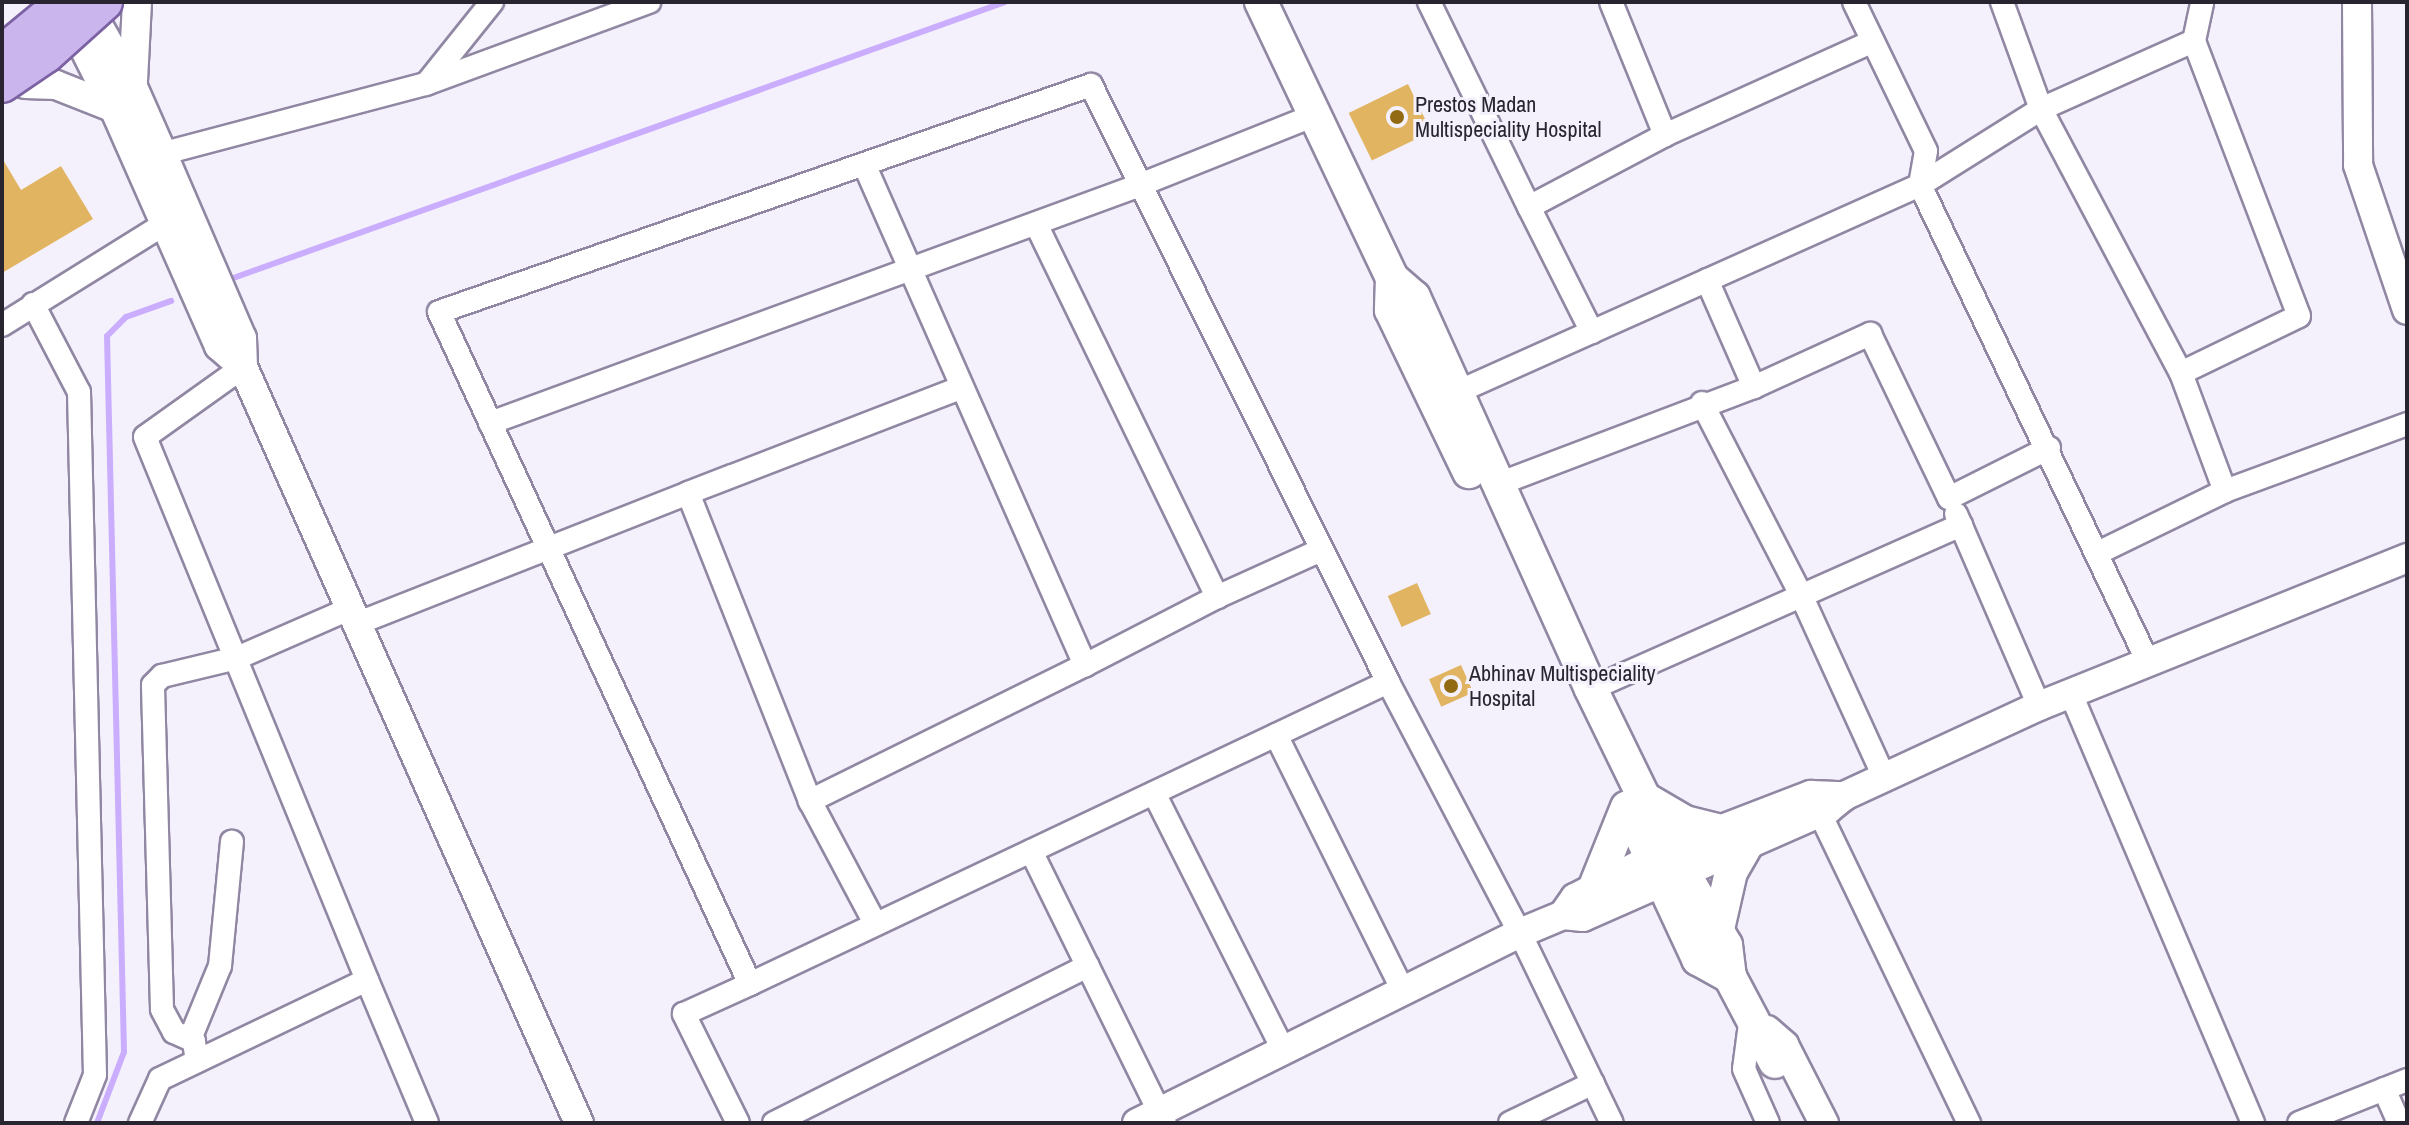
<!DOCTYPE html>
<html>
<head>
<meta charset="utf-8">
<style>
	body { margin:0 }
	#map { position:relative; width:2409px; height:1125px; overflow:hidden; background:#f4f1fd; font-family:"Archivo Narrow",sans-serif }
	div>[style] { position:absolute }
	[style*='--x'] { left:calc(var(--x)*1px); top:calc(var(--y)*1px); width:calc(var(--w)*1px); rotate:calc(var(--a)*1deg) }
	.stream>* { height:6px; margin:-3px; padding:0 3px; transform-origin:3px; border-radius:3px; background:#caadfc }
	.building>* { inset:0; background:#e1b462; transform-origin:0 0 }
	.roads { filter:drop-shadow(2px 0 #9187a3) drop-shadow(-2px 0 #9187a3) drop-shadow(0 2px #9187a3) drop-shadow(0 -2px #9187a3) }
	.minor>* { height:22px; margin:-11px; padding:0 11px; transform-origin:11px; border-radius:11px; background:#fff }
	.tertiary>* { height:28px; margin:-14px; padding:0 14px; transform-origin:14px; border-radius:14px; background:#fff }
	.secondary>* { height:32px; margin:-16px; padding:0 16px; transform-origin:16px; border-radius:16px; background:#fff }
	.rail>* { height:9px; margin-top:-4.5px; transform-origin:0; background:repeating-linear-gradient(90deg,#f4f1fd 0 18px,#827e8a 0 36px); box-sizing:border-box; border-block:2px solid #827e8a }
	.bridges { filter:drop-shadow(2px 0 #7c62a3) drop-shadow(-2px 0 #7c62a3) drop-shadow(0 2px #7c62a3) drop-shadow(0 -2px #7c62a3) }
	.primary-bridge>* { height:36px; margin:-18px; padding:0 18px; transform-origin:18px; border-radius:18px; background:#cbb5ed }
	.dots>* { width:22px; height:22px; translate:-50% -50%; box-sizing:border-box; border:4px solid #f4f1fd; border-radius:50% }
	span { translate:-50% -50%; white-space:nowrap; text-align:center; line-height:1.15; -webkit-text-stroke:6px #f4f1fd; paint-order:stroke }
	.poi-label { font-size:22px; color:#292530 }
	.left { translate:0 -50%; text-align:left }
	.frame { position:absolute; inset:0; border:4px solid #292530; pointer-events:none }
</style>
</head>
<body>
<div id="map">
	<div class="stream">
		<i style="--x:225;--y:281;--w:828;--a:-19.68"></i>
		<i style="--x:97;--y:1123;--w:76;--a:-69.2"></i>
		<i style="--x:124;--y:1052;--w:716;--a:-91.36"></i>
		<i style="--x:107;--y:336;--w:27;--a:-45"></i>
		<i style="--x:126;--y:317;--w:48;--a:-19.6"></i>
	</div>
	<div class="building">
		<i style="left:1408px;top:84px;width:53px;height:66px;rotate:64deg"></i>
		<i style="clip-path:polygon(2px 158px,21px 190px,61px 166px,93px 219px,2px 273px)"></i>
		<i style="left:1417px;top:583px;width:34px;height:32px;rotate:66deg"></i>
		<i style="left:1461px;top:665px;width:30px;height:35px;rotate:66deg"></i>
	</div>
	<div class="roads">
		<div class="minor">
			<i style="--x:1429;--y:2;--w:228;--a:64"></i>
			<i style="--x:1529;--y:207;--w:154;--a:-27.9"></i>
			<i style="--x:1611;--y:2;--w:144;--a:67.9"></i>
			<i style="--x:1665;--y:135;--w:228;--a:-24.3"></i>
			<i style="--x:1854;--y:2;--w:165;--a:64.2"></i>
			<i style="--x:1926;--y:151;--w:35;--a:100"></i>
			<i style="--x:2002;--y:2;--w:114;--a:70"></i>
			<i style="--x:2041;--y:109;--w:299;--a:62.1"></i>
			<i style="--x:2181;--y:373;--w:126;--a:69.6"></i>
			<i style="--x:2225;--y:491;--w:139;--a:154"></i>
			<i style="--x:427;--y:83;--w:104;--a:-51.3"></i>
			<i style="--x:1091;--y:85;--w:667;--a:63.55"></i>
			<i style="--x:1388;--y:682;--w:706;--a:154.67"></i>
			<i style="--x:750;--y:984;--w:740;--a:-114.83"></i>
			<i style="--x:439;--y:312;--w:690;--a:-19.2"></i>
			<i style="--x:149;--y:157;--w:286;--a:-14.8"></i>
			<i style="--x:426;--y:84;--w:238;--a:-20.2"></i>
			<i style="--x:864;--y:164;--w:548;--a:66.2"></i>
			<i style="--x:1085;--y:665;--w:307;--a:153.7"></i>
			<i style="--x:810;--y:801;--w:331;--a:-111.6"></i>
			<i style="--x:688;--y:493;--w:292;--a:-21.1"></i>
			<i style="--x:1920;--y:185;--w:143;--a:-32.1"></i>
			<i style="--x:2041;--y:109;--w:167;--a:-24"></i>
			<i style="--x:2194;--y:41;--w:40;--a:-78"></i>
			<i style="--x:1529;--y:207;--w:140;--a:63.3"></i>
			<i style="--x:1036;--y:224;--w:415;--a:64.1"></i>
			<i style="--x:1217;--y:597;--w:148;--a:152.7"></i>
			<i style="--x:1707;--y:280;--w:117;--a:66.3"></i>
			<i style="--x:33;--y:304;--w:99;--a:62.4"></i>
			<i style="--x:79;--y:392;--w:683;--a:88.66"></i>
			<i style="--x:95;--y:1075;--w:52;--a:111.6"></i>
			<i style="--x:2;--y:325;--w:191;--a:-31.9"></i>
			<i style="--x:243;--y:367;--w:120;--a:144.5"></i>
			<i style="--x:145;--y:437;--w:587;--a:67.76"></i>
			<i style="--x:2181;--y:373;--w:131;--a:-25.8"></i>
			<i style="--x:2299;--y:316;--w:294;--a:-110.9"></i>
			<i style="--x:1444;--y:398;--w:521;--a:-24.11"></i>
			<i style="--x:1920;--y:185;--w:529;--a:64.45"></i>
			<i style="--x:1702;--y:403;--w:218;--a:62.7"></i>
			<i style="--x:1802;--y:597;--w:198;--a:65.5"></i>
			<i style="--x:490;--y:423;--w:692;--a:-20.11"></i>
			<i style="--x:1140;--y:185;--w:188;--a:-21.8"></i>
			<i style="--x:1496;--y:485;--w:276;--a:-20.8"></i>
			<i style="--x:1754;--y:387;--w:128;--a:-24.6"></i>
			<i style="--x:1870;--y:334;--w:182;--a:64.3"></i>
			<i style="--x:1949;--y:498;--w:112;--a:-26.6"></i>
			<i style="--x:2225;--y:491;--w:194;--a:-20.2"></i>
			<i style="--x:1956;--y:514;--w:209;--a:66.6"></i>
			<i style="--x:1217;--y:597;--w:112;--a:-24.3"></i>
			<i style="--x:356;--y:624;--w:357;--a:-21.5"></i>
			<i style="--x:1388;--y:682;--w:284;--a:62.3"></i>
			<i style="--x:1520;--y:933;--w:211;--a:64.2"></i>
			<i style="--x:1591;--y:689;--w:405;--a:-23.9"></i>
			<i style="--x:2071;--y:694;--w:466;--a:67"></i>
			<i style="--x:1276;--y:735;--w:286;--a:63.6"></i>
			<i style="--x:1154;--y:793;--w:288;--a:63.3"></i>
			<i style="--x:1813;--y:799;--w:360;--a:64.3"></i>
			<i style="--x:810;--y:801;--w:138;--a:62"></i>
			<i style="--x:1031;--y:851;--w:303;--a:63.8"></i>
			<i style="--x:1751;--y:1016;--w:53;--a:97.5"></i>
			<i style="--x:1744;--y:1069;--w:59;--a:66"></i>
			<i style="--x:190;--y:1039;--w:79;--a:-67.7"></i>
			<i style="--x:220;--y:966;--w:125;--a:-84.5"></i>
			<i style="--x:197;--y:1061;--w:20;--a:-99"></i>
			<i style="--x:194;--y:1041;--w:22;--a:-156"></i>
			<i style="--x:174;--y:1032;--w:26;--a:-118"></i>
			<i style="--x:162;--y:1009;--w:324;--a:-91.6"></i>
			<i style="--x:153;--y:685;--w:13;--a:-45"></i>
			<i style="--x:162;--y:676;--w:77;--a:-13.5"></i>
			<i style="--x:237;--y:658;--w:122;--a:-23.6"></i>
			<i style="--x:2384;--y:1089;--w:37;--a:66"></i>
			<i style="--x:140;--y:1123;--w:48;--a:-65.6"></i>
			<i style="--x:160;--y:1079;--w:229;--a:-25.6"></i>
			<i style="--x:367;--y:980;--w:155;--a:67.2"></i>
			<i style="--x:738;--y:1123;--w:122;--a:-116.4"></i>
			<i style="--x:684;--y:1014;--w:72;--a:-24.4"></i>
			<i style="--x:774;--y:1123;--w:351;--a:-26.6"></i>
			<i style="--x:1510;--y:1123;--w:92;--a:-25.7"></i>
			<i style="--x:2299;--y:1123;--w:116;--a:-21.7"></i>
		</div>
		<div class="tertiary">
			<i style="--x:85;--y:2;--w:98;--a:60.5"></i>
			<i style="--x:133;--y:87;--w:74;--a:66.2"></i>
			<i style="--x:163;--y:155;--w:199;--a:66.7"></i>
			<i style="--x:242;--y:338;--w:29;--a:88"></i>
			<i style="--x:243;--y:367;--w:827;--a:66.04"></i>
			<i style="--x:2357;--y:2;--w:163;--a:89.6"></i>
			<i style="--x:2358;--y:165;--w:153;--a:71.3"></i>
			<i style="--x:60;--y:17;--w:30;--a:49"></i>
			<i style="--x:80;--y:40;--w:76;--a:63.4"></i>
			<i style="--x:114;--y:108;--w:260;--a:66.2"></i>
			<i style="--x:219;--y:346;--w:32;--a:41"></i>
			<i style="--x:133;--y:81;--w:79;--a:-87.1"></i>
			<i style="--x:25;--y:84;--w:31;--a:2"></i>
			<i style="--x:56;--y:85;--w:62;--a:21.6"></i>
			<i style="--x:1563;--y:915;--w:21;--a:-55"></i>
			<i style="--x:1575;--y:898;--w:107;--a:-27.3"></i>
			<i style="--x:1670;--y:849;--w:151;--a:-21"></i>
			<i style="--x:1811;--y:795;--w:33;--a:2"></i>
			<i style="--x:1767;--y:1030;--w:23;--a:41"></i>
			<i style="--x:1784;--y:1045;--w:88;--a:62.9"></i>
			<i style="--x:1137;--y:1123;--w:428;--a:-26.4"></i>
			<i style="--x:1520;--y:933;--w:47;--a:-22.7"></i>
			<i style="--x:1563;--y:915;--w:20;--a:6"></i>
			<i style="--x:1583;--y:917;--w:268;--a:-23.8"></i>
			<i style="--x:1828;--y:809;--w:21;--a:-39"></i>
			<i style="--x:1844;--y:796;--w:215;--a:-24.8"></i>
			<i style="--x:2039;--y:706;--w:397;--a:-21.9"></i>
		</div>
		<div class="secondary">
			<i style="--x:1261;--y:2;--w:306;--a:64.6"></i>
			<i style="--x:1392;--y:278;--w:29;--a:41"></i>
			<i style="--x:1414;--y:297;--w:430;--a:65.7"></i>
			<i style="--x:1591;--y:689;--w:167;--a:64"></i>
			<i style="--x:1664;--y:839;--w:123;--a:59.7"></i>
			<i style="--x:1726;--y:945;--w:32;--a:83"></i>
			<i style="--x:1730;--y:977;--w:96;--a:62.1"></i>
			<i style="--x:1392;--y:278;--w:32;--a:92"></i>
			<i style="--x:1391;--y:310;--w:180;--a:64.3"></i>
			<i style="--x:1644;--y:798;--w:48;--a:30.3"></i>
			<i style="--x:1685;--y:822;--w:33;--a:14"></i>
			<i style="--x:1641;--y:836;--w:136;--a:65.1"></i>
			<i style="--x:1698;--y:959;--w:37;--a:29"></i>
			<i style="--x:1594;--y:889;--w:88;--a:-68.1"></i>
			<i style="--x:1718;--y:929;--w:58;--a:-77.2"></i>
			<i style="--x:1731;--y:872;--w:32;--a:-60"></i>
		</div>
	</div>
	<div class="rail">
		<i style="--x:2;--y:76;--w:115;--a:-40.1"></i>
	</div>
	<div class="bridges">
		<div class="primary-bridge">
			<i style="--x:2;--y:54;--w:82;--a:-39.5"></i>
			<i style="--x:2;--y:84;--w:53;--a:-34.3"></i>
			<i style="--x:46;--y:54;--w:78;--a:-41.9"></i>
		</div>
	</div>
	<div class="dots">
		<i style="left:1397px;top:117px;background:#926a13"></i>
		<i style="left:1451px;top:686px;background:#926a13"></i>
	</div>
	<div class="poi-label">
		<span class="left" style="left:1415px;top:117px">Prestos Madan<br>Multispeciality Hospital</span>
		<span class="left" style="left:1469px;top:686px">Abhinav Multispeciality<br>Hospital</span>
	</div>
	<div class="frame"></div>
</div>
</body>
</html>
